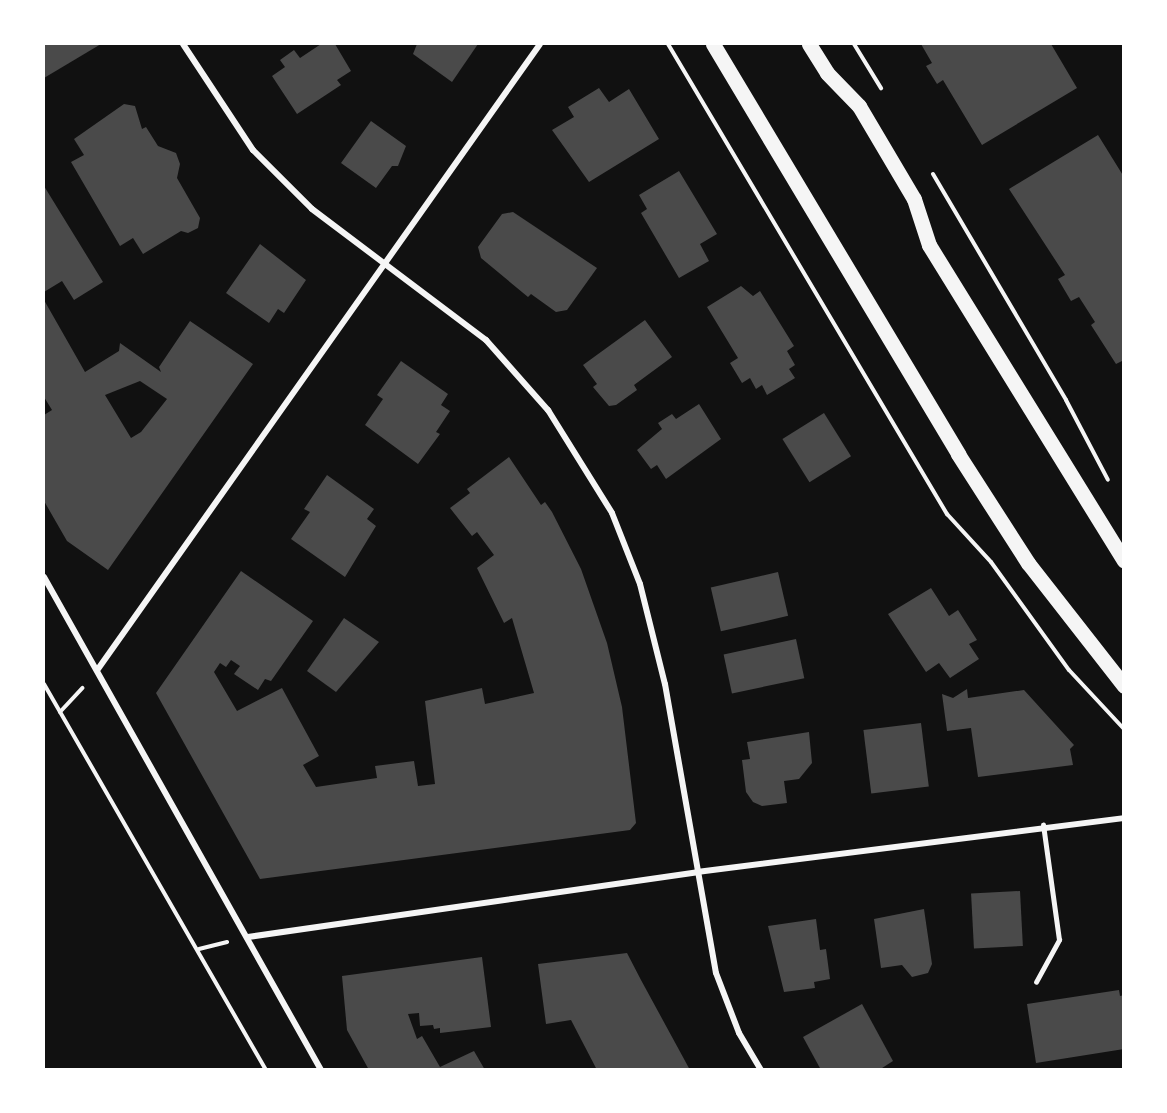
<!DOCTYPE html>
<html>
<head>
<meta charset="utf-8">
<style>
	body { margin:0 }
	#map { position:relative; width:1167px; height:1113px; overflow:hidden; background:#111; font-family:"Zilla Slab",serif }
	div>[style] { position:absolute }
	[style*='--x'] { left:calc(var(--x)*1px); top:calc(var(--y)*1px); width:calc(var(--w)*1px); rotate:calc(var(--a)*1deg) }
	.building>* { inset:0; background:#4a4a4a; transform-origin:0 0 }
	.path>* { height:4px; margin:-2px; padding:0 2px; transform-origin:2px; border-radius:2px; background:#f5f5f5 }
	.service>* { height:4.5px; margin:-2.25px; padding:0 2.25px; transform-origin:2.25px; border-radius:2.25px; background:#f5f5f5 }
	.minor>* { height:6px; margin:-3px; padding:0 3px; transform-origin:3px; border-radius:3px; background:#f5f5f5 }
	.primary>* { height:15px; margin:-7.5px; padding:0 7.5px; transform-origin:7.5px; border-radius:7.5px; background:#f5f5f5 }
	span { translate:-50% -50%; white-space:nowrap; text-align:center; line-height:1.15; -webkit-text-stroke:4.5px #fff; paint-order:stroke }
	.frame { position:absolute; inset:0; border:45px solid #fff; pointer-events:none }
</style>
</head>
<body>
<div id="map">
	<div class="building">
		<i style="clip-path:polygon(44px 44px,101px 44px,44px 78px)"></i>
		<i style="clip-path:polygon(321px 44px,335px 44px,351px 71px,337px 80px,341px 85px,297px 114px,272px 76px,285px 67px,280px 60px,294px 50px,300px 58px)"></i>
		<i style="clip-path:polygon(417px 44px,478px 44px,452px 82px,413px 54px)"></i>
		<i style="clip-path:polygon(921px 44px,1051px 44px,1077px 88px,982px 145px,943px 80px,937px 84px,926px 66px,932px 63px)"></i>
		<i style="clip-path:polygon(599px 88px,609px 102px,629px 89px,659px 139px,589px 182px,552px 130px,574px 117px,568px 107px)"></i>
		<i style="clip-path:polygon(124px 104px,135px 106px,142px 129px,146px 127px,158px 146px,176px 153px,180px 164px,177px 178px,200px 218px,198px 228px,188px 233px,181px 231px,143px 254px,133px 238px,120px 246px,71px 162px,84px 155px,74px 139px)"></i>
		<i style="clip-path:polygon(371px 121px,406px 146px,398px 166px,392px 166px,376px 188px,341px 163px)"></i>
		<i style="clip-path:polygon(1098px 135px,1124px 177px,1124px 360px,1116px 364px,1091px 325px,1095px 322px,1079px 297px,1071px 301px,1058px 279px,1065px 275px,1009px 189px)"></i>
		<i style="clip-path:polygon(679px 171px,717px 234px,700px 244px,709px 261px,679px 278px,641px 213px,647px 209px,639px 195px)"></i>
		<i style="clip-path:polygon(44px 186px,103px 282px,74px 300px,62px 281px,44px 292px)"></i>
		<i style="clip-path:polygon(513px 212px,597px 268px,567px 310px,556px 312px,531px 294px,528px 297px,481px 258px,478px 247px,502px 214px)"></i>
		<i style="clip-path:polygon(260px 244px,306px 280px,284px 313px,278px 309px,269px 323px,226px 293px)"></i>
		<i style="clip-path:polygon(741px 286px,753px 296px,760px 291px,794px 346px,787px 351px,795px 365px,789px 369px,795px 378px,767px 395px,762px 385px,756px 389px,750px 378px,742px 383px,730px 363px,738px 358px,707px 307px)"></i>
		<i style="clip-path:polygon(evenodd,44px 300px,85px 372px,119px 351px,120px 343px,161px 372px,159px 367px,190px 321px,253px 364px,108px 570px,67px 541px,44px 501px,44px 415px,52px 410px,44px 397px,44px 300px,140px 381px,167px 399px,141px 432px,131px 438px,105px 395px,140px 381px)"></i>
		<i style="clip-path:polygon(645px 320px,672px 357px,634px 385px,637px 390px,616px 405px,609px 406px,593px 387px,597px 384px,583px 365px)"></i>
		<i style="clip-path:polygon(401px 361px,448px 394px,441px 405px,450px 411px,436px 432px,440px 434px,418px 464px,365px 425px,383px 399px,377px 395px)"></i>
		<i style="clip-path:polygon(699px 404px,721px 439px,666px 479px,657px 465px,651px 469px,637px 450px,662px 429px,658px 423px,672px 414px,676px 419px)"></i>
		<i style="left:824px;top:413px;width:51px;height:49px;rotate:58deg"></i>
		<i style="clip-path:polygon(509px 457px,541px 505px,545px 502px,552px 512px,581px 569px,607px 643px,622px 707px,636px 823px,630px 830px,260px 879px,156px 693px,241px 571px,313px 621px,271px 681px,265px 679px,258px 690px,234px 674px,240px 666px,231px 660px,226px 667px,220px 663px,214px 672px,237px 711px,282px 688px,319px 756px,303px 765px,316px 787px,377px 778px,375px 766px,414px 761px,418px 786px,435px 784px,425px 701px,482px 688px,485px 704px,534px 693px,512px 618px,504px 623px,477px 568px,494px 555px,477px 532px,472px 536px,450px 508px,470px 493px,467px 489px)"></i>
		<i style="clip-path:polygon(327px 475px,374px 509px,367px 519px,376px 526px,345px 577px,291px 539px,310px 512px,304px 509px)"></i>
		<i style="left:778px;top:572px;width:45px;height:69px;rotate:77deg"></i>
		<i style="clip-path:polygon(931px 588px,949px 616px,958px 610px,977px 640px,969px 644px,979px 659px,950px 678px,939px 663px,926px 672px,888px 614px)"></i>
		<i style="clip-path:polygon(344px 618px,379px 642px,336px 692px,307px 671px)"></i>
		<i style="left:796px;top:639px;width:40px;height:74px;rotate:78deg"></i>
		<i style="clip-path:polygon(967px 689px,968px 698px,1024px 690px,1074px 745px,1070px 749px,1073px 765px,978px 777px,971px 728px,947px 731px,942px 694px,953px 698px)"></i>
		<i style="left:921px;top:723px;width:64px;height:58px;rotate:83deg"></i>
		<i style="clip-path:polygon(809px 732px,812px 763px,799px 779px,784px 781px,787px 803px,762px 806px,753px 802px,746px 792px,742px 760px,750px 759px,747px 742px)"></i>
		<i style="left:1020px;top:891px;width:55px;height:49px;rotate:87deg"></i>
		<i style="clip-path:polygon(924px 909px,932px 964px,928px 973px,912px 977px,902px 965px,881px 968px,874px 919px)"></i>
		<i style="clip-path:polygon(816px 919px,820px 950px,826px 949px,830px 979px,814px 982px,815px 988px,784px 992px,768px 926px)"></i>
		<i style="clip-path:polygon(627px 953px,641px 980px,690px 1070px,597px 1070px,571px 1020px,546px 1024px,538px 964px)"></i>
		<i style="clip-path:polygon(482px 957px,491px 1027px,440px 1033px,440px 1028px,434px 1029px,433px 1025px,420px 1026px,419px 1013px,408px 1014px,417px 1039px,422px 1036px,440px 1067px,474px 1051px,485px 1070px,369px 1070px,347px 1030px,342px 976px)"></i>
		<i style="clip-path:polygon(1119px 990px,1120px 996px,1124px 995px,1124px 1049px,1036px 1063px,1027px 1004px)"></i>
		<i style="clip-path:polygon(862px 1004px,893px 1061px,879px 1070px,821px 1070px,803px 1037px)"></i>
	</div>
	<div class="path">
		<i style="--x:668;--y:44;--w:547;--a:59.31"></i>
		<i style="--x:947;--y:514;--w:65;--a:47.5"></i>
		<i style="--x:991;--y:562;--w:133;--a:54.2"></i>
		<i style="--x:1069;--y:670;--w:81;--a:47"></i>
		<i style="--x:854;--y:44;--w:52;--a:58.5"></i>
		<i style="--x:933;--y:174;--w:262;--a:59.5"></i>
		<i style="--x:1066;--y:400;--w:90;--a:62.3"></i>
		<i style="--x:44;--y:684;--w:445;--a:60.1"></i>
		<i style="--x:60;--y:712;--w:33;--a:-47"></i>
		<i style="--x:199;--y:949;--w:29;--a:-14"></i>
	</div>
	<div class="service">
		<i style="--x:1036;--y:982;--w:48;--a:-61.3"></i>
		<i style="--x:1059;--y:940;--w:116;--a:-97.9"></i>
	</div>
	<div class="minor">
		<i style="--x:183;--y:44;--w:127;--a:56.6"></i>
		<i style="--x:253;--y:150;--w:83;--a:45"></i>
		<i style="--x:312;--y:209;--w:218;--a:37"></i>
		<i style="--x:486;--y:340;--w:94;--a:48.5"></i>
		<i style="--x:548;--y:410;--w:121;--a:58.1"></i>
		<i style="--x:612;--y:513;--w:76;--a:68.5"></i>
		<i style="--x:640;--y:584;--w:103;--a:76"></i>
		<i style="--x:665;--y:684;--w:293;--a:80"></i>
		<i style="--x:716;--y:973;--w:64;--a:69"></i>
		<i style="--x:739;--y:1033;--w:43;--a:59.3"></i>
		<i style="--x:44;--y:577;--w:565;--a:60.67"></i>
		<i style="--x:98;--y:669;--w:765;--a:-54.73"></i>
		<i style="--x:248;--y:937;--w:454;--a:-8.2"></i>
		<i style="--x:697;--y:872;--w:430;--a:-7.2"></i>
	</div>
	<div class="primary">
		<i style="--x:713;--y:44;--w:478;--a:59.1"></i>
		<i style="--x:958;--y:454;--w:130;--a:57.3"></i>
		<i style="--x:1028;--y:563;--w:156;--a:52"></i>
		<i style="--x:809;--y:44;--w:34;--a:58"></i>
		<i style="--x:827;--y:73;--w:46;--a:45.9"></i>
		<i style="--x:859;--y:106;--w:108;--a:59.4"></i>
		<i style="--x:914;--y:199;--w:48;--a:71.9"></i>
		<i style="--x:929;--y:245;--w:371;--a:58.3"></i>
	</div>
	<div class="frame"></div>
</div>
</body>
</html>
